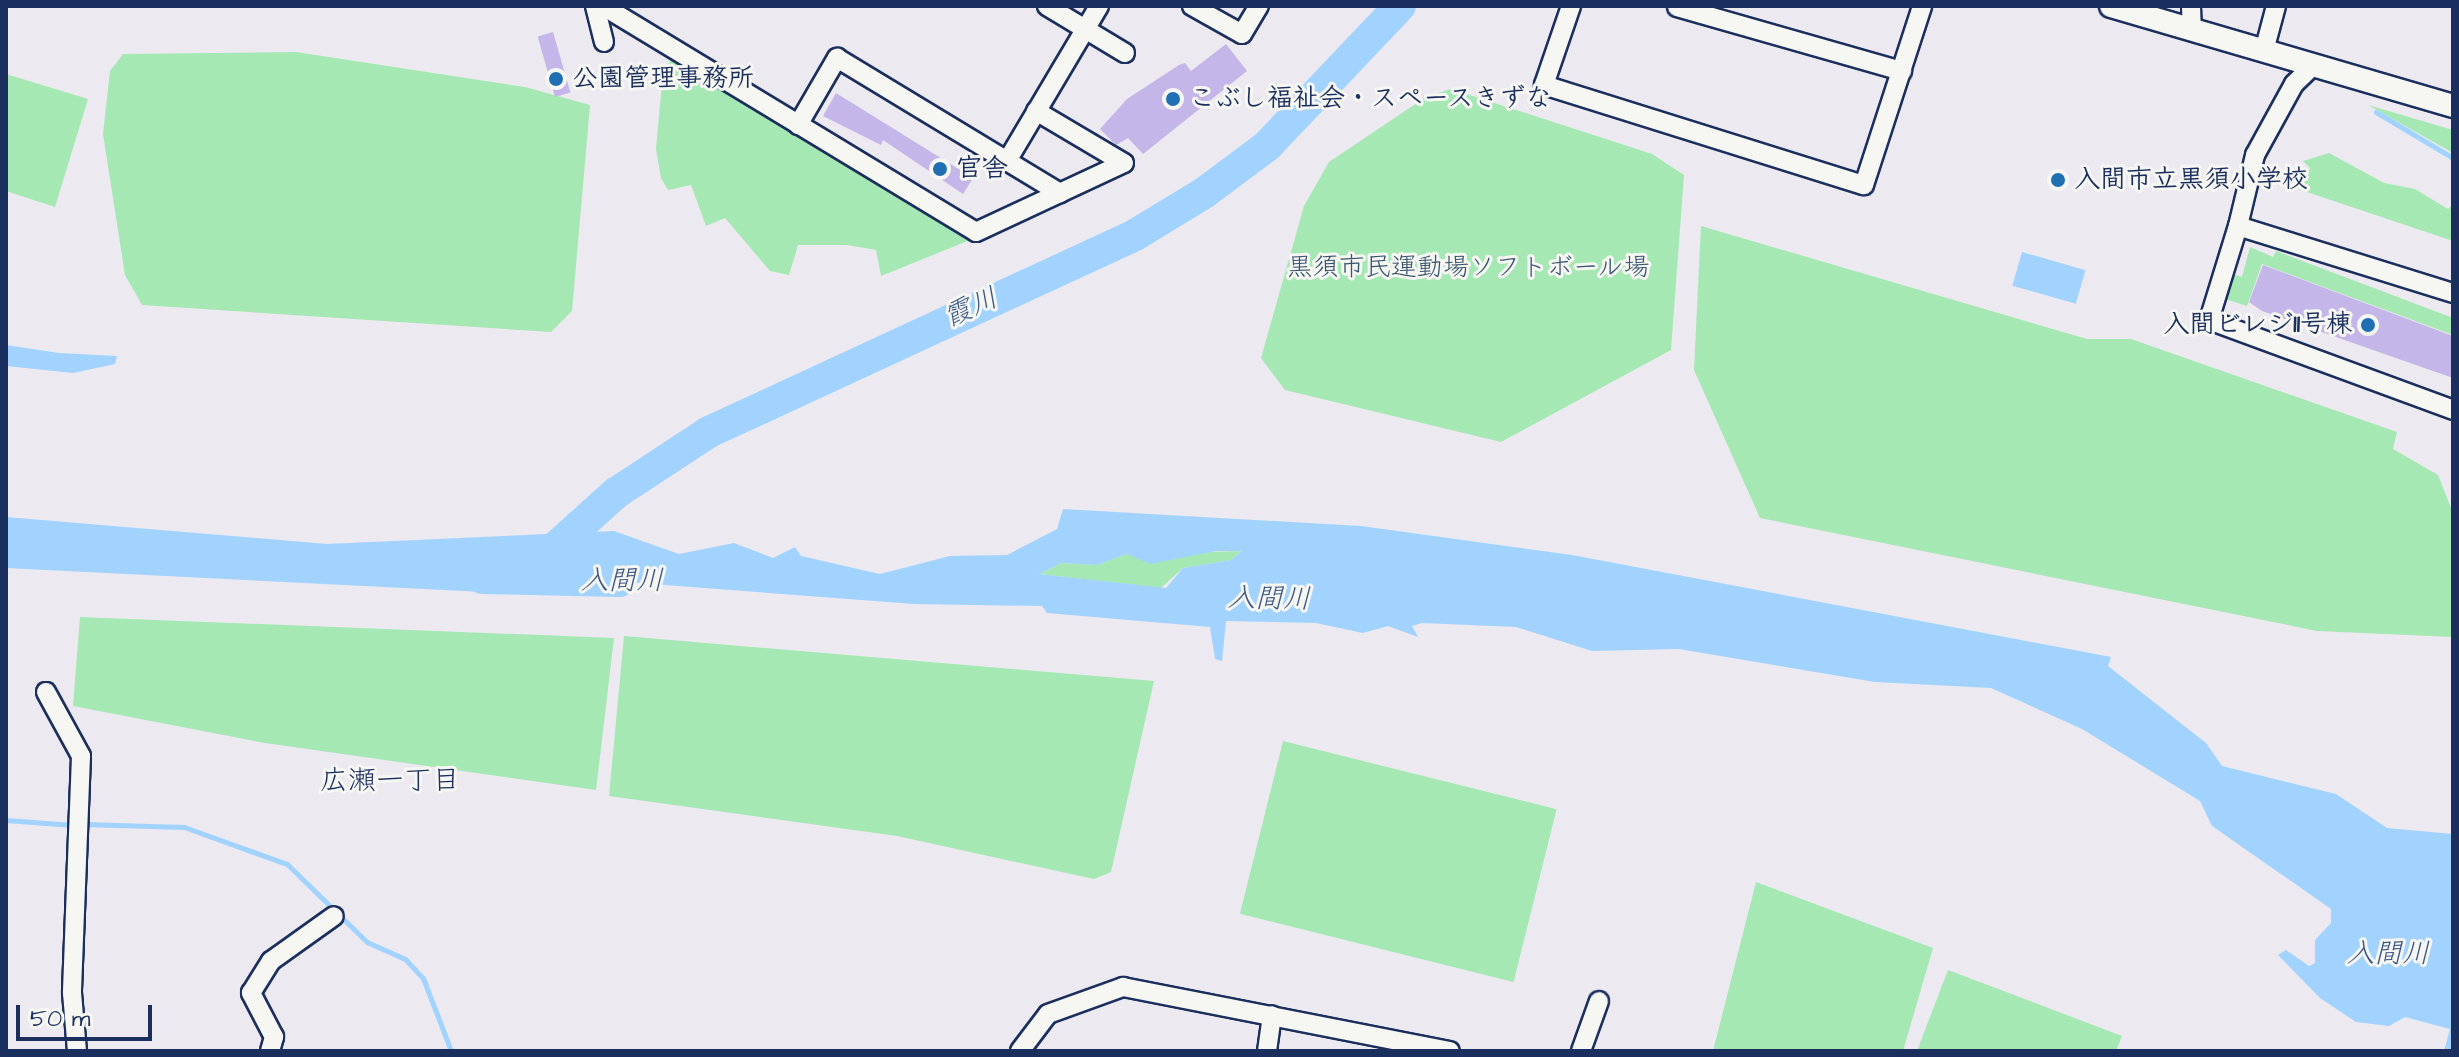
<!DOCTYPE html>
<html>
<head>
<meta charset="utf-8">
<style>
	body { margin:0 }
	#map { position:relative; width:2459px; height:1057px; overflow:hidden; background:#ece9f0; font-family:"Architects Daughter","Klee One",sans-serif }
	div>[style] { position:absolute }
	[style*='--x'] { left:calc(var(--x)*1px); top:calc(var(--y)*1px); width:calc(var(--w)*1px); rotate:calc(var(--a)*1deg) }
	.green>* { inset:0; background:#a5e8b3; transform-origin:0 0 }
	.water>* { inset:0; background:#a2d3ff; transform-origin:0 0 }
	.stream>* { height:5px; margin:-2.5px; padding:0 2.5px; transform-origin:2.5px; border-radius:2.5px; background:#a2d3ff }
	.river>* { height:32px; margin:-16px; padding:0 16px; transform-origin:16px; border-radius:16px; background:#a2d3ff }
	.building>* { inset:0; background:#c4b6e8; transform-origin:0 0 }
	.roads { filter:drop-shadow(2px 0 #1b2f5e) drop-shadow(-2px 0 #1b2f5e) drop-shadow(0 2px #1b2f5e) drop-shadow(0 -2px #1b2f5e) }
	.minor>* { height:18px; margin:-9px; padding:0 9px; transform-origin:9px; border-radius:9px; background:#f6f6f2 }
	.tertiary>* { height:22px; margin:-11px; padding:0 11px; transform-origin:11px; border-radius:11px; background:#f6f6f2 }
	.dots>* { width:22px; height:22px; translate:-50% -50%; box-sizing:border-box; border:4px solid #f6f6f2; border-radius:50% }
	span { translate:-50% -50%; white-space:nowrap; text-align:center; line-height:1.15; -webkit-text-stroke:6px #f6f6f2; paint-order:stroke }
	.poi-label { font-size:26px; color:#1b2f5e; font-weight:700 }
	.left { translate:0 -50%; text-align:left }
	.right { translate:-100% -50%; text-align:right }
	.park-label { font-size:26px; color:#37546f }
	.water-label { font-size:28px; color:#3d5886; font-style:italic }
	.neighbourhood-label { font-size:28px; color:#1b2f5e }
	.frame { position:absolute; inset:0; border:8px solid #1b2f5e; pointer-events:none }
	.scale { position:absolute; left:16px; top:1005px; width:136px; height:36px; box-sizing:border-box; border:4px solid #1b2f5e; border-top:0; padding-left:10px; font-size:24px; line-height:28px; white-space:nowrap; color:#1b2f5e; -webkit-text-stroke:6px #f6f6f2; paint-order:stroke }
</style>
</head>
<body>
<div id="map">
	<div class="green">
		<i style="clip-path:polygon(296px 52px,525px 87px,590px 105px,572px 311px,551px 332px,142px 305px,125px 275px,103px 134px,110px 71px,123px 54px)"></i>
		<i style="clip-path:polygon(673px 56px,975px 238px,881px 276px,876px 250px,847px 245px,798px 245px,789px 275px,770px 271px,725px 218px,706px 226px,691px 185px,668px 190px,661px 178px,656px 149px,663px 72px)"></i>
		<i style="clip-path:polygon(6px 74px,88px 99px,55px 207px,6px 191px)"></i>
		<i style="clip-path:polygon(1451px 89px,1652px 154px,1684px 175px,1671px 350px,1501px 442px,1285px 390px,1261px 358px,1304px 206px,1329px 162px,1426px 97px)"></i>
		<i style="clip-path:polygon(2368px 105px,2453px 130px,2453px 153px)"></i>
		<i style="clip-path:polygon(2329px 153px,2384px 183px,2415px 189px,2448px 209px,2453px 204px,2453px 241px,2295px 188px,2303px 185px,2310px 168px,2303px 161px)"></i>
		<i style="clip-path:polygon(1701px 226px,2087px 339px,2131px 339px,2397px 432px,2393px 449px,2438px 475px,2453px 513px,2453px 637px,2317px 631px,1760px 518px,1694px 370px)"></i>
		<i style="clip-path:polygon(2250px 247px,2273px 257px,2276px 251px,2453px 318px,2453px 335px,2262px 264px,2247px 306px,2225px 299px,2232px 274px,2242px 277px)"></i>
		<i style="clip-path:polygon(1242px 551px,1231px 560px,1183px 568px,1161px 588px,1039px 574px,1062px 563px,1097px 565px,1127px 554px)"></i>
		<i style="clip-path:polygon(80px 617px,614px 638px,596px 790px,265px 743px,73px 706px)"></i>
		<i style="clip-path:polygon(624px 636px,1154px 681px,1111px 872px,1094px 879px,897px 836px,609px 796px)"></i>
		<i style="left:1283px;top:741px;width:282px;height:178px;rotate:14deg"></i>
		<i style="clip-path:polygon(1756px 882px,1933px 948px,1903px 1051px,1713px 1051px)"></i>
		<i style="clip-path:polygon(1948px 970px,2122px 1036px,2116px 1051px,1917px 1051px)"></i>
	</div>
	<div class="water">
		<i style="left:2022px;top:252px;width:66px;height:35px;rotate:16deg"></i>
		<i style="clip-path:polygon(6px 345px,59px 353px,117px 356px,115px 364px,73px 373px,6px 366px)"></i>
		<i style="clip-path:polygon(evenodd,1063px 509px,1361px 526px,1572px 555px,2111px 657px,2108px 666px,2206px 743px,2222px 766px,2336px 794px,2387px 828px,2453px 834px,2453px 1051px,2444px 1051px,2450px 1029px,2405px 1017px,2389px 1026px,2356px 1022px,2320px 998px,2278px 955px,2286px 950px,2309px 966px,2315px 963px,2315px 940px,2331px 923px,2331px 909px,2212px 826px,2200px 801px,2082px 729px,1991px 688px,1875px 682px,1679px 649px,1592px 651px,1516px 627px,1422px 623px,1412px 626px,1418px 637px,1388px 626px,1363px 633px,1316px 623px,1226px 621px,1222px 661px,1215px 659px,1210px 627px,1047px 613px,1042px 606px,914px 604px,625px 582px,492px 581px,484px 592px,6px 568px,6px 517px,327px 544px,614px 531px,679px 554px,734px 543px,773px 558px,795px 547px,801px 556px,880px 574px,950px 556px,1007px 555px,1057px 529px,1063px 509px,1216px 551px,1242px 551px,1231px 560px,1183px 568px,1166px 588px,1039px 574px,1062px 563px,1097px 565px,1127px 554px,1150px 564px,1216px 551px)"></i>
	</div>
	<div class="stream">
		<i style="--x:2376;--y:112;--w:90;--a:30.9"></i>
		<i style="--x:6;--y:820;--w:67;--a:4.3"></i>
		<i style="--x:83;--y:824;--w:101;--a:1.7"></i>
		<i style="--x:184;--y:827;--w:109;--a:19.8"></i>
		<i style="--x:287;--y:864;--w:112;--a:44.3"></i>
		<i style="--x:367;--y:942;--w:42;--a:24.1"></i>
		<i style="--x:405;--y:959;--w:26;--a:47"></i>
		<i style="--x:423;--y:978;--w:78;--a:69"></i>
	</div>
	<div class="river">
		<i style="--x:536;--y:565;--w:108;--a:-42"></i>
		<i style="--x:616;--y:493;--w:111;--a:-33.3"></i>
		<i style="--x:709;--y:432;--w:469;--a:-24.8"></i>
		<i style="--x:1135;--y:235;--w:81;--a:-31.3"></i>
		<i style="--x:1204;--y:193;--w:79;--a:-36.7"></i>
		<i style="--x:1267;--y:146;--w:193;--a:-46.5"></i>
		<i style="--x:482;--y:578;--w:138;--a:1.2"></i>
	</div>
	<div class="building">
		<i style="left:553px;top:32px;width:63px;height:16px;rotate:74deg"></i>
		<i style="clip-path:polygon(1226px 44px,1247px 71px,1143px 154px,1128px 138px,1116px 145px,1100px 129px,1127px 99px,1179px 65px,1185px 63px,1191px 71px)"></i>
		<i style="clip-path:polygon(836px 93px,973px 178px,963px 194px,883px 140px,881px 145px,823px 116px)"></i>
		<i style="clip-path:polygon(2263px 265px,2453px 336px,2453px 378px,2262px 311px,2249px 302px)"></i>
	</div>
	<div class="roads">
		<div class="minor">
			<i style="--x:595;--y:6;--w:37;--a:76"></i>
			<i style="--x:603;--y:6;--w:436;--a:31.2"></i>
			<i style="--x:976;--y:232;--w:163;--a:-25"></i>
			<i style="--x:1047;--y:6;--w:91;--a:31.1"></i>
			<i style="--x:1192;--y:6;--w:57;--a:29.2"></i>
			<i style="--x:1242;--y:34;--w:33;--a:-59"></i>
			<i style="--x:1571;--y:6;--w:83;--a:108.9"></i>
			<i style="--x:1544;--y:85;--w:335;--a:17.4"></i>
			<i style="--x:1864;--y:185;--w:188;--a:-72"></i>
			<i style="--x:2191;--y:6;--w:24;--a:88"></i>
			<i style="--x:1677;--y:7;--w:234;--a:15.9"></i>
			<i style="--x:2264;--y:51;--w:47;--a:-75.1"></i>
			<i style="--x:1036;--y:111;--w:102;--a:30.6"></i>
			<i style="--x:798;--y:125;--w:78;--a:-59.8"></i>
			<i style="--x:837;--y:58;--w:261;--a:31.2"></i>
			<i style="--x:1007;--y:161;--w:180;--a:-59.3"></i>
			<i style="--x:2238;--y:226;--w:73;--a:-76.5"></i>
			<i style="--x:2255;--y:155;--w:81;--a:-61.2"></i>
			<i style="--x:2294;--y:84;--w:28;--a:-44"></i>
			<i style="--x:2453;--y:293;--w:225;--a:-162.7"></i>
			<i style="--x:2238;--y:226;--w:98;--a:107.1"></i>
			<i style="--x:2209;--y:320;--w:260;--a:20.2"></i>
			<i style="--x:46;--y:692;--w:73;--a:61.3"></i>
			<i style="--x:81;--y:756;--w:237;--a:92.2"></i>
			<i style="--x:72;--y:993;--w:58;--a:85.1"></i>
			<i style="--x:270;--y:1051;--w:15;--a:-74"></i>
			<i style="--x:274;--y:1037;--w:50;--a:-117.6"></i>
			<i style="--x:251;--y:993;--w:38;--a:-58"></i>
			<i style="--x:271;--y:961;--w:77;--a:-35.5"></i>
			<i style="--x:1020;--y:1051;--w:46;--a:-52.9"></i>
			<i style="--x:1048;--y:1014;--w:80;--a:-19.8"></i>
			<i style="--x:1123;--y:987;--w:333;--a:11.1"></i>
			<i style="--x:1267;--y:1051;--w:36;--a:-82"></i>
			<i style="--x:1581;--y:1051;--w:53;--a:-70.2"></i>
		</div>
		<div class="tertiary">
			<i style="--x:2111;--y:6;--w:356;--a:16.3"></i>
		</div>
	</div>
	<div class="dots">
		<i style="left:556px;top:79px;background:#1f6fb2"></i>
		<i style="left:1173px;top:99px;background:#1f6fb2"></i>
		<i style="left:940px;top:169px;background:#1f6fb2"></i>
		<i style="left:2058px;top:180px;background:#1f6fb2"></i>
		<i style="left:2368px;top:325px;background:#1f6fb2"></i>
	</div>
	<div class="poi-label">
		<span class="left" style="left:572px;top:79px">公園管理事務所</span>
		<span class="left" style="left:1189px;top:99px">こぶし福祉会・スペースきずな</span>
		<span class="left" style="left:956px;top:169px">官舎</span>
		<span class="left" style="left:2074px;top:180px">入間市立黒須小学校</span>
		<span class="right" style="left:2352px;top:325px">入間ビレジ11号棟</span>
	</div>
	<div class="park-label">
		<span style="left:1468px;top:268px">黒須市民運動場ソフトボール場</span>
	</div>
	<div class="water-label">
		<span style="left:971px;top:308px;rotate:-24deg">霞川</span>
		<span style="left:622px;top:581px">入間川</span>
		<span style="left:1269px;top:599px;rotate:1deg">入間川</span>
		<span style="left:2388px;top:954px">入間川</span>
	</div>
	<div class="neighbourhood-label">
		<span style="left:390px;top:781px">広瀬一丁目</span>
	</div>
	<div class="frame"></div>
	<div class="scale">50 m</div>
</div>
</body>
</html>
